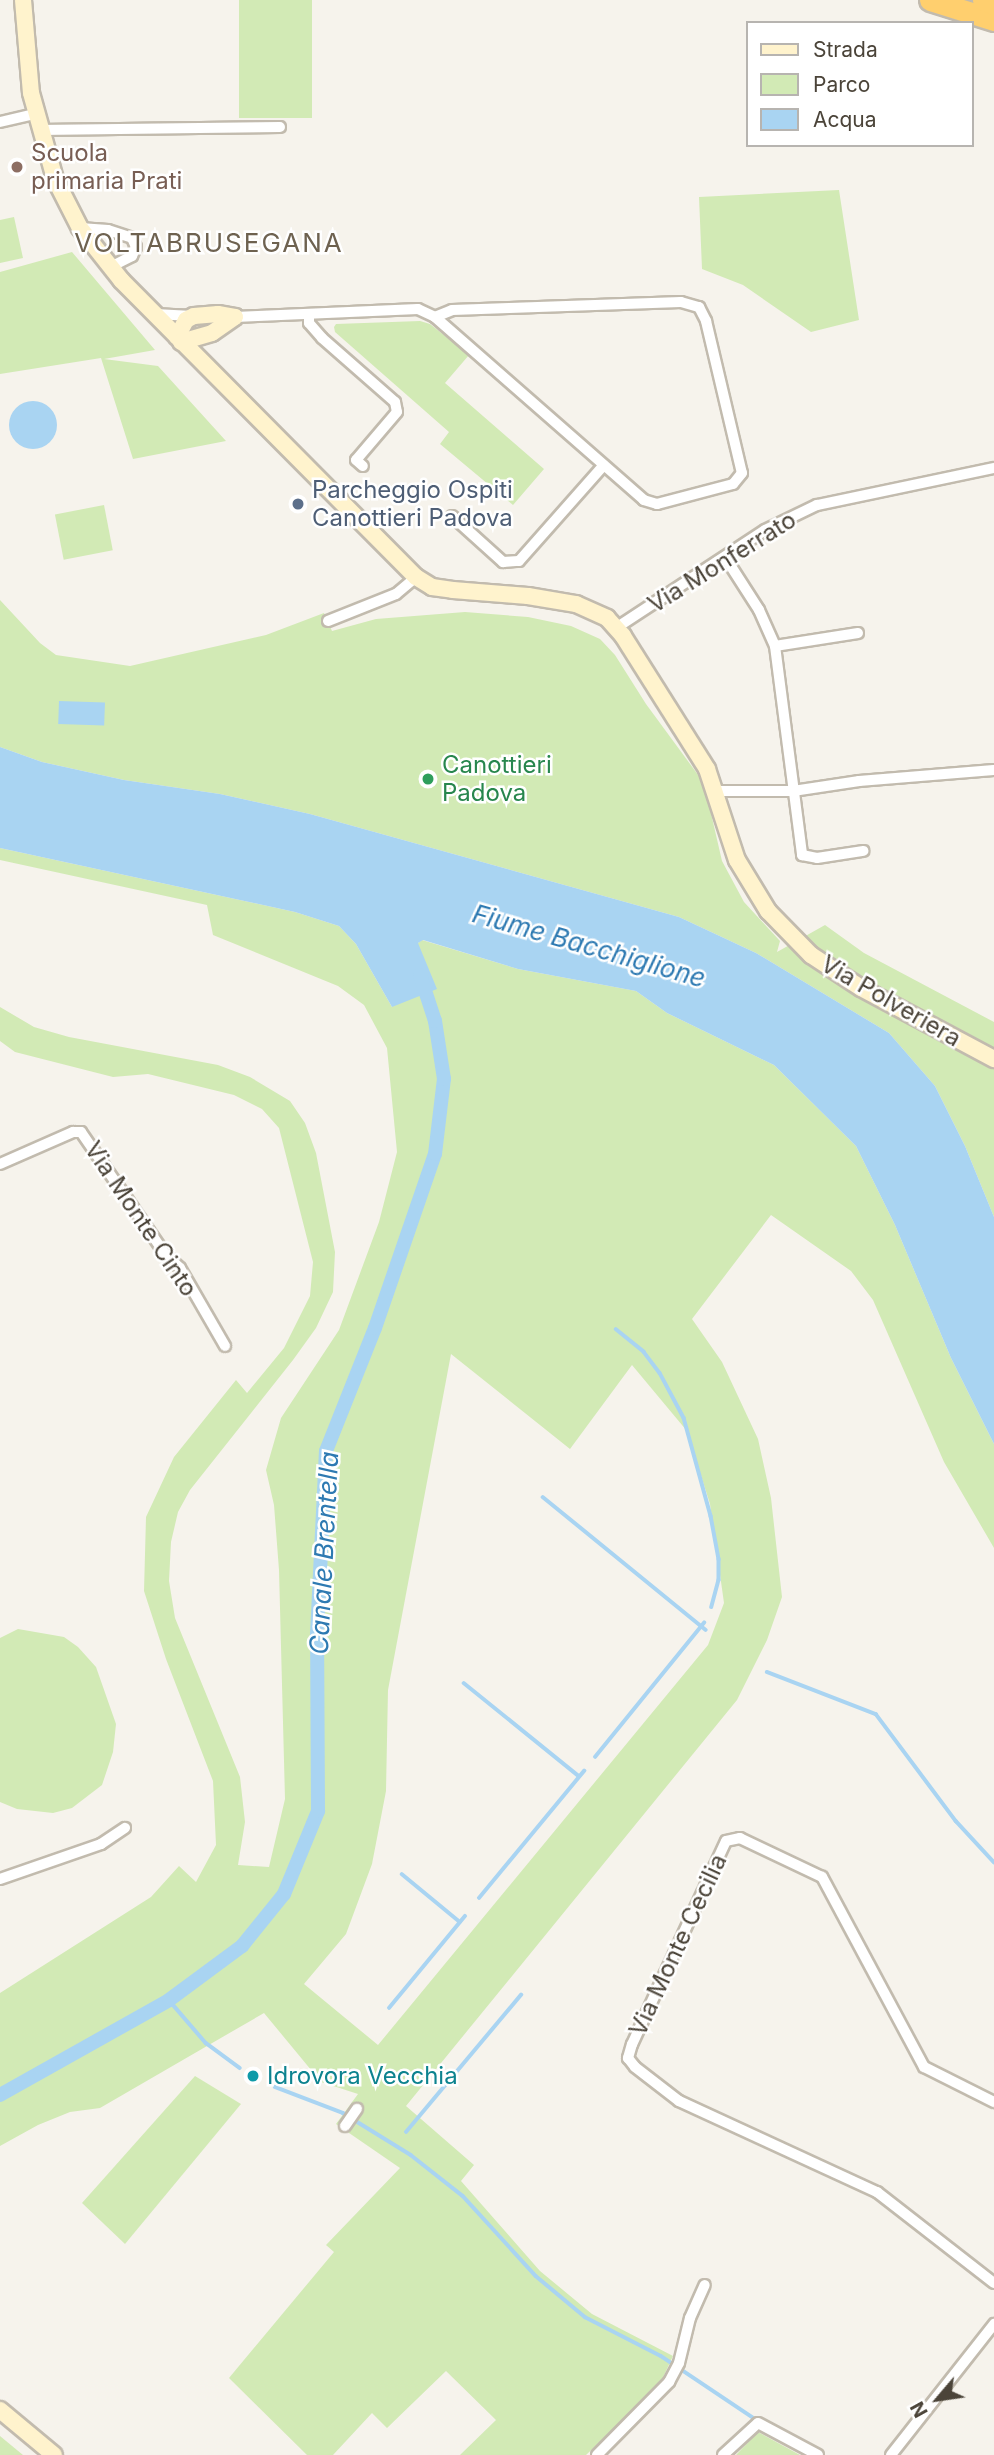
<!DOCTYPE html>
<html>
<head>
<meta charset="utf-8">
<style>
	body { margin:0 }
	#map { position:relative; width:994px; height:2455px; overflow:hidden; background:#f6f3ec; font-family:Inter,sans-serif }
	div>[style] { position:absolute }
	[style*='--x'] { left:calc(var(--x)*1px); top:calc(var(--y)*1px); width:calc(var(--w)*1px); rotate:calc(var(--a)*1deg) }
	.green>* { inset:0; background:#d2eab5; transform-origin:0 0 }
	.water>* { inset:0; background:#a9d4f2; transform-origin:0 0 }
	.round { border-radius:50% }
	.stream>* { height:3.5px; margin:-1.75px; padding:0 1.75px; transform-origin:1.75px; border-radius:1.75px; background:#a9d4f2 }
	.canal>* { height:14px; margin:-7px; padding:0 7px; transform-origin:7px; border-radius:7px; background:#a9d4f2 }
	.roads { filter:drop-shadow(2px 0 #c2bbae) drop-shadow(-2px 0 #c2bbae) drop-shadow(0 2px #c2bbae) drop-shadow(0 -2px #c2bbae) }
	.street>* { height:10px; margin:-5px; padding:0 5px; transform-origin:5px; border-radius:5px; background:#fff }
	.secondary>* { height:16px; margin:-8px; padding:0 8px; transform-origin:8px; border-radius:8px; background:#fff3cd }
	.highway>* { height:21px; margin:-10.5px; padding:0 10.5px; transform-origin:10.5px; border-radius:10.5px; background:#ffcf6e }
	.dots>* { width:19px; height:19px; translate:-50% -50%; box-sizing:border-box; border:4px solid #fff; border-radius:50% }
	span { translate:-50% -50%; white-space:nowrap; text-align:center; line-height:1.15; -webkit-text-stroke:5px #fff; paint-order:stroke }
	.education-label { font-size:24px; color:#785e54 }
	.left { translate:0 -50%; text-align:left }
	.service-label { font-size:24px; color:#4e5e75 }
	.street-label { font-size:24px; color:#4b4439 }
	.leisure-label { font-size:24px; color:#27864d }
	.culture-label { font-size:24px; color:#0d838f }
	.neighbourhood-label { font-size:26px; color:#6e6250; letter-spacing:2px }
	.water-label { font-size:26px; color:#2e7ab2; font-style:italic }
	.legend { position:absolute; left:746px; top:21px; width:228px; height:126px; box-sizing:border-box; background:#fff; border:2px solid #b7b4b0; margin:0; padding:9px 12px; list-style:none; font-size:21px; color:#4b4439 }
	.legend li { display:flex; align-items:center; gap:14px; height:35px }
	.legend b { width:35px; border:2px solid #b7b4b0 }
	.north { position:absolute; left:903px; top:2364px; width:70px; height:70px; -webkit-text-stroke:5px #fff; paint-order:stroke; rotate:241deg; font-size:19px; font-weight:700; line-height:28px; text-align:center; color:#4b4439 }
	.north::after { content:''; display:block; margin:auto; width:24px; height:32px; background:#4b4439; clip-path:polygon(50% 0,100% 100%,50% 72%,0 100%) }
</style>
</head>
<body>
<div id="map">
	<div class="green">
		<i style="left:239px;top:0;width:73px;height:118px"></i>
		<i style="clip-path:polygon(839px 190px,859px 320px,811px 332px,743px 285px,702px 269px,699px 197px)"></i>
		<i style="clip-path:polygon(14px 217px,23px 258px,0 263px,0 220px)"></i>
		<i style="clip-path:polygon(72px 252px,155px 350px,104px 359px,158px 366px,226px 441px,133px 459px,101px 358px,0 374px,0 272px)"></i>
		<i style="clip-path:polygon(420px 321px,430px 324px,469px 355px,445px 383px,544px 469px,513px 505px,440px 444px,449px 432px,335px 332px,334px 327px,336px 324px)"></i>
		<i style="left:104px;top:505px;width:46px;height:50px;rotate:79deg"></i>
		<i style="clip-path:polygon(0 600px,40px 643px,56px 655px,130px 666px,266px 635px,324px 613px,332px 631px,376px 619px,465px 612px,528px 617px,571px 626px,600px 639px,615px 655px,646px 704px,704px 783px,722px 861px,744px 902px,780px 941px,777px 952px,825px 925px,864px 953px,994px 1022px,994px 1217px,965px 1146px,935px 1086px,889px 1033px,756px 953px,679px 917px,310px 814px,220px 794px,124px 780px,42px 762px,0 747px)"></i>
		<i style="clip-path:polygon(evenodd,0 848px,295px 912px,339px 926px,356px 944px,392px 1007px,418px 943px,422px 940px,518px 969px,636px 991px,667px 1013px,774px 1065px,856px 1146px,895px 1225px,951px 1358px,994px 1444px,994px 1548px,944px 1462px,873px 1300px,851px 1271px,771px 1215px,692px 1319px,722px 1362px,758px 1439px,771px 1498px,782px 1597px,767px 1640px,737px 1700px,406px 2106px,474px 2165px,461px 2181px,540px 2271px,592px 2314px,673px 2356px,660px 2384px,586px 2455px,460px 2455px,496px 2420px,446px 2371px,387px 2428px,372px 2413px,333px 2455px,307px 2455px,229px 2378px,334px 2252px,326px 2245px,400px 2168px,336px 2124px,358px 2094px,321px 2082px,264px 2013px,100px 2108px,70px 2112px,38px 2125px,0 2146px,0 1993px,151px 1897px,179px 1866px,196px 1882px,216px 1845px,213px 1781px,166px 1659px,144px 1591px,146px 1517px,174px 1457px,236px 1380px,247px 1393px,284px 1348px,310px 1296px,313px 1262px,279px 1128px,262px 1109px,234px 1095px,148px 1074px,113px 1077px,15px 1052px,0 1041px,0 1007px,34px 1027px,69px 1037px,218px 1065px,250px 1077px,290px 1101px,305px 1123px,316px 1153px,335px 1252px,333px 1292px,316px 1328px,293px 1360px,190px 1490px,178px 1512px,171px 1542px,169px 1581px,175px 1618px,240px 1777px,245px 1822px,238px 1865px,269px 1867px,285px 1799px,279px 1570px,274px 1505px,266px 1470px,281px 1418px,339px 1330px,379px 1222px,397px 1152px,387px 1048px,364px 1005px,338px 986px,213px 935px,207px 905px,0 860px,0 848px,451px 1354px,570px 1449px,632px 1365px,687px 1431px,710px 1504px,724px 1603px,708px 1645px,378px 2045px,304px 1984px,346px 1934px,372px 1864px,386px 1791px,388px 1690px,451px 1354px)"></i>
		<i style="clip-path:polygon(18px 1629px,64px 1637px,78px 1647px,96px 1667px,116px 1724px,113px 1752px,102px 1785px,72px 1808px,53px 1813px,17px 1809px,0 1802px,0 1638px)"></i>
		<i style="clip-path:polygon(195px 2076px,241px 2104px,125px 2244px,82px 2203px)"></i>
		<i style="clip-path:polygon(758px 2432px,800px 2455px,736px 2455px)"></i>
		<i style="clip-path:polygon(0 2436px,23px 2455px,0 2455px)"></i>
	</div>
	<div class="water">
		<i class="round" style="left:9px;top:401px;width:48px;height:48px"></i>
		<i style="left:59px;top:701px;width:46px;height:23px;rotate:2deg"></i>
		<i style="clip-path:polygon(0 747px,42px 762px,124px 780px,220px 794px,310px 814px,679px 917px,756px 953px,889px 1033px,935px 1086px,965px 1146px,994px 1217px,994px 1444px,951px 1358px,895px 1225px,856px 1146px,774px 1065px,667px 1013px,636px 991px,518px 969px,423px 940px,418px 943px,437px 989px,392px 1007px,356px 944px,339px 926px,295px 912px,0 848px)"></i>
	</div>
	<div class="stream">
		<i style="--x:616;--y:1329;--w:36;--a:39"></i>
		<i style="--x:644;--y:1352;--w:26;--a:53"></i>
		<i style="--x:660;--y:1373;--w:51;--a:61.9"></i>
		<i style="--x:684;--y:1418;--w:102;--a:74.6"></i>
		<i style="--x:711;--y:1516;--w:44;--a:79.5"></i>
		<i style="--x:719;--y:1559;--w:21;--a:90"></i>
		<i style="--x:719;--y:1580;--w:28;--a:105"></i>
		<i style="--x:543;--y:1497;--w:210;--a:39.2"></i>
		<i style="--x:767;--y:1672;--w:117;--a:21.1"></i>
		<i style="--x:876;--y:1714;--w:134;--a:53.2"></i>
		<i style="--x:956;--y:1821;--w:56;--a:47.2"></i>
		<i style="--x:464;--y:1683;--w:148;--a:39"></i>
		<i style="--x:595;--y:1757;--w:173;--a:-50.9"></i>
		<i style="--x:402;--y:1874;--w:75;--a:39.6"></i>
		<i style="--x:479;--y:1898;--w:165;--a:-50.4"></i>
		<i style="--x:169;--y:2000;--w:57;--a:49.3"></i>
		<i style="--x:206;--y:2043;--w:42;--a:36.3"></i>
		<i style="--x:389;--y:2008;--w:119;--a:-50.4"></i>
		<i style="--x:275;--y:2087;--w:73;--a:20.9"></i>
		<i style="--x:343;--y:2113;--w:80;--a:31.7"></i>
		<i style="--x:411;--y:2155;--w:66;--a:38.3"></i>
		<i style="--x:463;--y:2196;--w:108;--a:47.6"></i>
		<i style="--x:536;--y:2276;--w:64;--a:39.9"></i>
		<i style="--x:585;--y:2317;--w:85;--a:27.2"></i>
		<i style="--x:661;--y:2356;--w:110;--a:33.8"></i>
		<i style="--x:406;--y:2132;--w:179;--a:-50"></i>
	</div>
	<div class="canal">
		<i style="--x:0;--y:2095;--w:194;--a:-29.3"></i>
		<i style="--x:169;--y:2000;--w:91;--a:-36.5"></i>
		<i style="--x:242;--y:1946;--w:67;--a:-51.1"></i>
		<i style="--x:284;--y:1894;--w:90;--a:-67.7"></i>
		<i style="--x:318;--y:1811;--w:177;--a:-90.3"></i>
		<i style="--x:317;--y:1634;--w:183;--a:-87.2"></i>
		<i style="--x:326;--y:1451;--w:132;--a:-68.3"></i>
		<i style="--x:375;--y:1328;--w:184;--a:-71"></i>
		<i style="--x:435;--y:1154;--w:76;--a:-83.2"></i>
		<i style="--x:444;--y:1079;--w:59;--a:-98.8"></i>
		<i style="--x:435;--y:1021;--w:48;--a:-108.1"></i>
	</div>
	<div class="roads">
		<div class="street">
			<i style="--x:0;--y:122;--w:37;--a:-13"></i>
			<i style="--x:39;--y:130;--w:241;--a:-0.7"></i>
			<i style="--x:80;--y:228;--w:28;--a:4"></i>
			<i style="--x:108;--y:230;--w:25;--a:18"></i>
			<i style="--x:132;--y:238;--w:10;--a:66"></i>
			<i style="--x:136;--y:247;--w:10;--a:114"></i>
			<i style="--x:132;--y:256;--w:25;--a:153"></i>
			<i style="--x:155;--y:314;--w:37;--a:3"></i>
			<i style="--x:309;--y:315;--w:8;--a:90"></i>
			<i style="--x:309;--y:323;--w:20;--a:49"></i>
			<i style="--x:322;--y:338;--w:97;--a:41.2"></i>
			<i style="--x:395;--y:402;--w:10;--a:79"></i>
			<i style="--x:397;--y:412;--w:63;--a:130.5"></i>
			<i style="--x:356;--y:460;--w:9;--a:41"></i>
			<i style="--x:235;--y:317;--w:183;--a:-2.5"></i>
			<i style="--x:418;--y:309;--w:19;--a:25"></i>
			<i style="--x:435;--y:317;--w:18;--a:-22"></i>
			<i style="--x:452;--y:310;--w:229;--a:-2"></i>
			<i style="--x:681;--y:302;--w:19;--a:16"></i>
			<i style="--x:699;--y:307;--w:16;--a:63"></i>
			<i style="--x:706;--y:321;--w:156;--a:76.7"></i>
			<i style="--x:742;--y:473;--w:14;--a:129"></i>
			<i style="--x:733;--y:484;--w:79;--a:165.3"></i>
			<i style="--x:657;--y:504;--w:14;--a:-163"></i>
			<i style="--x:644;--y:500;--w:278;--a:-138.8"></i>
			<i style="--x:452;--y:516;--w:69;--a:42"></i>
			<i style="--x:503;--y:562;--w:16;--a:-4"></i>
			<i style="--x:519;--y:561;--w:128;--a:-48.5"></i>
			<i style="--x:725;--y:557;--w:63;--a:57.3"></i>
			<i style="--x:759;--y:610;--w:39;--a:66"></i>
			<i style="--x:775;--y:646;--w:211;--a:82.6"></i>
			<i style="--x:802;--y:855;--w:15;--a:11"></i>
			<i style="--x:817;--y:858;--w:47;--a:-8.7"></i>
			<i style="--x:328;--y:621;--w:73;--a:-21.7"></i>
			<i style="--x:396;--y:594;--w:26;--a:-40"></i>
			<i style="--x:616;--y:628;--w:178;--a:-33.3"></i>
			<i style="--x:765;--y:530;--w:58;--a:-25.7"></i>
			<i style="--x:817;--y:505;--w:181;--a:-11.8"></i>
			<i style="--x:775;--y:646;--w:84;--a:-8.9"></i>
			<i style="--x:716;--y:791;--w:77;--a:0"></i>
			<i style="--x:793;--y:791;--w:67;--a:-8.6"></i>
			<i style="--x:859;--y:781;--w:135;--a:-4.7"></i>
			<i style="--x:0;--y:1164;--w:80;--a:-23.7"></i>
			<i style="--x:73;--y:1132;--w:8;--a:0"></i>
			<i style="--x:81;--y:1132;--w:150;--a:55.4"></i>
			<i style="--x:166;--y:1255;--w:19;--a:43"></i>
			<i style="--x:180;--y:1268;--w:90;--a:60"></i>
			<i style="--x:0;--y:1879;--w:107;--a:-19.1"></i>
			<i style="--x:101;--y:1844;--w:29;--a:-34"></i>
			<i style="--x:994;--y:2102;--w:78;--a:-153.4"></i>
			<i style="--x:924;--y:2067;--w:216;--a:-118.2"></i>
			<i style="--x:822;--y:1877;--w:91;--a:-154.6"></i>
			<i style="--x:740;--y:1838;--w:14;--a:168"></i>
			<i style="--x:726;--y:1841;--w:224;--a:114.8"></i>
			<i style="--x:632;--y:2044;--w:15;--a:106"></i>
			<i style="--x:628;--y:2058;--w:11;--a:52"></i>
			<i style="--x:635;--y:2067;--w:56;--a:37.7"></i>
			<i style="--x:679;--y:2101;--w:218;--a:24.7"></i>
			<i style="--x:877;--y:2192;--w:148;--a:37.9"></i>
			<i style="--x:345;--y:2126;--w:21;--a:-55"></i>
			<i style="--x:597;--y:2455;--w:103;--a:-45.4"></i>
			<i style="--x:669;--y:2382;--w:21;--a:-62"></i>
			<i style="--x:679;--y:2363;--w:46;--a:-76.3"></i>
			<i style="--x:690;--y:2318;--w:36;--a:-66"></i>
			<i style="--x:723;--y:2455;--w:47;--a:-42.4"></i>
			<i style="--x:758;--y:2423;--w:68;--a:28.1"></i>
			<i style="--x:891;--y:2455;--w:167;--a:-51.8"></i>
		</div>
		<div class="secondary">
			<i style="--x:23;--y:0;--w:93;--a:85.1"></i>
			<i style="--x:31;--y:93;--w:89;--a:74.4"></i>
			<i style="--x:55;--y:179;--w:55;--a:63"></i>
			<i style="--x:80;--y:228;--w:66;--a:51.7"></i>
			<i style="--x:121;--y:280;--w:419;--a:45.2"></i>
			<i style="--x:416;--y:577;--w:19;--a:32"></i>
			<i style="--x:432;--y:587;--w:21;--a:8"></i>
			<i style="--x:453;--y:590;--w:75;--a:4.6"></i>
			<i style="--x:528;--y:596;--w:49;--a:9.5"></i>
			<i style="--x:576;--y:604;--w:34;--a:24"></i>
			<i style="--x:607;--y:618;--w:24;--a:48"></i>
			<i style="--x:623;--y:636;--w:157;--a:57.7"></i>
			<i style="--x:707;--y:769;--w:96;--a:71.8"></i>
			<i style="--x:737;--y:860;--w:60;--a:58.7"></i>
			<i style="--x:768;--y:911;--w:62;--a:45.7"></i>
			<i style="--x:811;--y:955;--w:60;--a:33.4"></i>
			<i style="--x:861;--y:988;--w:151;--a:28.1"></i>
			<i style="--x:177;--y:337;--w:19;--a:-62"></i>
			<i style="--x:186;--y:320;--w:9;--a:-27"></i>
			<i style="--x:194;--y:316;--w:24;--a:-5"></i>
			<i style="--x:218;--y:314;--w:17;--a:10"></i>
			<i style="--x:181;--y:342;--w:32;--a:-16"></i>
			<i style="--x:212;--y:333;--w:28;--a:-35"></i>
			<i style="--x:0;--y:2410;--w:70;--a:39.8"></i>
		</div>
		<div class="highway">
			<i style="--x:930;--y:0;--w:67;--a:17.4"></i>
			<i style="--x:983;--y:0;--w:12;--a:20"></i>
		</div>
	</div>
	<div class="dots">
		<i style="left:17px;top:167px;background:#8d6e63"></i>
		<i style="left:298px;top:504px;background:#5c6f8a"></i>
		<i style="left:428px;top:779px;background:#2e9e5b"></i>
		<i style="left:253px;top:2076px;background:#0f9aa8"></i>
	</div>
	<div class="education-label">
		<span class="left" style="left:31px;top:167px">Scuola<br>primaria Prati</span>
	</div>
	<div class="service-label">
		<span class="left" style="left:312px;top:504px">Parcheggio Ospiti<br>Canottieri Padova</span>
	</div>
	<div class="street-label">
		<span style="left:722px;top:562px;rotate:-32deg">Via Monferrato</span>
		<span style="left:891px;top:1001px;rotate:30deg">Via Polveriera</span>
		<span style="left:141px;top:1219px;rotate:56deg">Via Monte Cinto</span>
		<span style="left:678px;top:1945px;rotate:-65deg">Via Monte Cecilia</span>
	</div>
	<div class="leisure-label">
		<span class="left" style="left:442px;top:779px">Canottieri<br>Padova</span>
	</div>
	<div class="culture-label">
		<span class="left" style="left:267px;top:2076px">Idrovora Vecchia</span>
	</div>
	<div class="neighbourhood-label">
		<span style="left:209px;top:243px">VOLTABRUSEGANA</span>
	</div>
	<div class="water-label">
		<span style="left:589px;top:946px;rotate:16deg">Fiume Bacchiglione</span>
		<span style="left:324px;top:1553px;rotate:-87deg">Canale Brentella</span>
	</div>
	<ul class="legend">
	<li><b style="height:9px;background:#fff3cd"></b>Strada</li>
	<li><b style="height:19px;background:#d2eab5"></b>Parco</li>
	<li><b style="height:19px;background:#a9d4f2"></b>Acqua</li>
	</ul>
	<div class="north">N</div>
</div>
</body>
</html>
